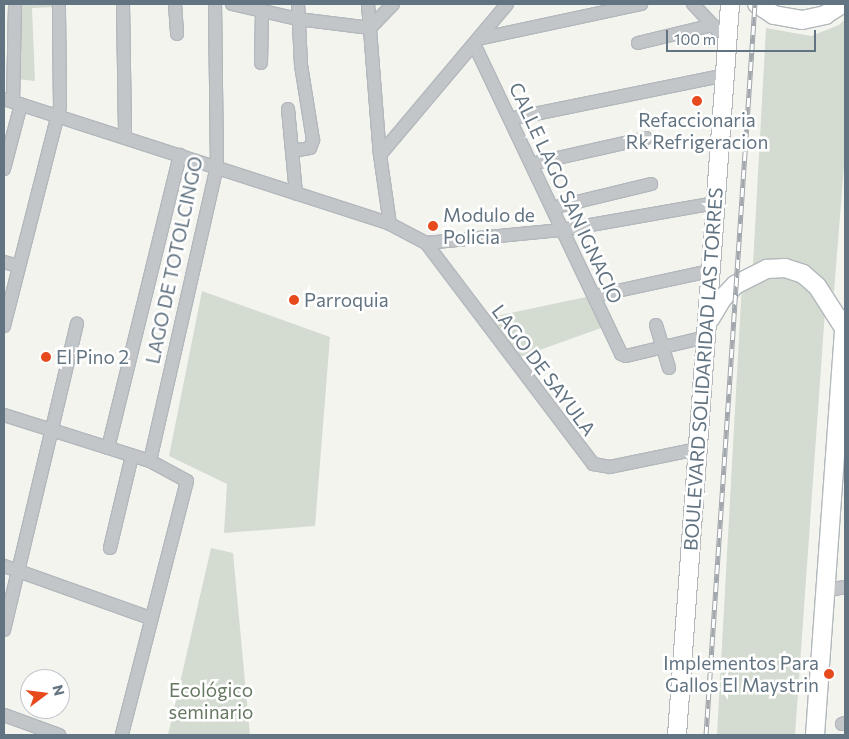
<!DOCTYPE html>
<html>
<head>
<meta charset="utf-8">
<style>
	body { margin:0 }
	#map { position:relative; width:849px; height:739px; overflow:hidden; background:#f4f4ef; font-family:Commissioner,sans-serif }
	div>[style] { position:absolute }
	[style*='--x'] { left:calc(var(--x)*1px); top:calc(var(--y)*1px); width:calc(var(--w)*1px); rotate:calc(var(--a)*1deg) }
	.green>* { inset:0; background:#d4dbd0 }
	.roads { filter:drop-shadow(1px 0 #b2b8bc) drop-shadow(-1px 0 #b2b8bc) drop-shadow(0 1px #b2b8bc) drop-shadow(0 -1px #b2b8bc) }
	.street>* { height:12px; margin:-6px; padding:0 6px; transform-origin:6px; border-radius:6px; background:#c3c6c9 }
	.secondary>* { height:18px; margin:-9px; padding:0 9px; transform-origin:9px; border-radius:9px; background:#fff }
	.rail>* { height:5px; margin-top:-2.5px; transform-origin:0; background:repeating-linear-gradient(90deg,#fff 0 9px,#a1a7ac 0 18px); box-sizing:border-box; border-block:1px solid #a1a7ac }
	.dots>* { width:14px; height:14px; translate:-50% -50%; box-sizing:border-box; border:2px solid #fff; border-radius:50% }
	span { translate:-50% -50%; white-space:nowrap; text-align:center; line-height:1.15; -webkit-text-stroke:5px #fff; paint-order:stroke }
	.poi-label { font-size:19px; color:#627381 }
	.left { translate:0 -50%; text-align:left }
	.right { translate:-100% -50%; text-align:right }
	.street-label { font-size:19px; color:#627381 }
	.park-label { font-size:19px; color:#667861 }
	.frame { position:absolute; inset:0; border:5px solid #627381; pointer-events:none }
	.north { position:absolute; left:20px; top:669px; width:50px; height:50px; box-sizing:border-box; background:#fff; border:1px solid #c0c7cd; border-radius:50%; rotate:75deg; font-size:14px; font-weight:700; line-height:20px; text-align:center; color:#627381 }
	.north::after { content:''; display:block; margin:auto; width:18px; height:22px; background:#e64a1d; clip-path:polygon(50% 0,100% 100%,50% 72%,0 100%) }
	.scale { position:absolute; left:666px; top:30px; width:150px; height:22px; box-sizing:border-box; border:2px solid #627381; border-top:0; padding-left:6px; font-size:15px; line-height:18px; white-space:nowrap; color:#627381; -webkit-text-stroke:4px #fff; paint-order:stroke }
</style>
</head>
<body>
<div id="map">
	<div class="green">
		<i style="clip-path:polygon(17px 4px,55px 4px,55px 7px,32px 8px,35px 81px,17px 79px)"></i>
		<i style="clip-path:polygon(845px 19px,845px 152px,834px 292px,807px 268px,753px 264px,766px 28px,811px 36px,839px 25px)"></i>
		<i style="clip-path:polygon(794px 274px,825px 311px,795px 735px,717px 735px,742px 283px,750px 278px)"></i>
		<i style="clip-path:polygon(202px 291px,330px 337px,315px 526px,224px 533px,227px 484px,169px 456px)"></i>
		<i style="clip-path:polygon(586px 297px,604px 327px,520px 357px,491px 317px)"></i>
		<i style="clip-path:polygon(211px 548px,233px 553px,250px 735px,168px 735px)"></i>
	</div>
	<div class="roads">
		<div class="street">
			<i style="--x:123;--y:4;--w:132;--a:89.1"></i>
			<i style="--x:175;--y:4;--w:30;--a:86"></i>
			<i style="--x:232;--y:4;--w:68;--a:12.8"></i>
			<i style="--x:298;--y:19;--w:73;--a:7.1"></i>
			<i style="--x:370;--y:28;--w:33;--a:-46"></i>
			<i style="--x:368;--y:4;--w:151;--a:85.5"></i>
			<i style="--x:380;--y:155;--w:70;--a:81.8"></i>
			<i style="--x:693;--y:4;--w:37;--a:47"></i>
			<i style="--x:478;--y:39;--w:167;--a:-12.1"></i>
			<i style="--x:638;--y:43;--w:77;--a:-13.5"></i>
			<i style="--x:474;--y:44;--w:343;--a:64.6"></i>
			<i style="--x:621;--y:354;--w:5;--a:22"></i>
			<i style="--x:626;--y:356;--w:82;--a:-13.4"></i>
			<i style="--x:261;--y:63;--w:52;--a:-88.9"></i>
			<i style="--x:4;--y:99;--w:406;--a:17.9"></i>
			<i style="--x:390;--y:224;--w:41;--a:27.8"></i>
			<i style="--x:426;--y:243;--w:277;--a:52.9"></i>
			<i style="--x:593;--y:464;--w:17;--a:10"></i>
			<i style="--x:610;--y:467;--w:90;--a:-11.6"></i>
			<i style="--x:13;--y:101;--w:97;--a:-88.8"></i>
			<i style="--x:288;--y:109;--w:85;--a:84.6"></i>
			<i style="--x:510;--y:119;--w:216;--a:-11.5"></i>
			<i style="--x:292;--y:151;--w:18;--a:-9"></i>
			<i style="--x:310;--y:148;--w:9;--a:-69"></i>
			<i style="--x:313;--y:140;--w:76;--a:-99.1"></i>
			<i style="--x:301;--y:65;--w:61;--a:-92.8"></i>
			<i style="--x:380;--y:155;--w:197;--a:-49.9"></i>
			<i style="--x:531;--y:164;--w:118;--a:-12.7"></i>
			<i style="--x:4;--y:169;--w:67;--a:-75.3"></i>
			<i style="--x:552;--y:208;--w:102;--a:-13.6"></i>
			<i style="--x:426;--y:243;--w:137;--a:-5.5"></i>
			<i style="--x:562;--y:230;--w:155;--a:-10"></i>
			<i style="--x:4;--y:262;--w:15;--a:16"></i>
			<i style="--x:594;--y:296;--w:119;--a:-12.2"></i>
			<i style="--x:656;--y:325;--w:45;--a:73.2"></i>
			<i style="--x:4;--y:326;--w:226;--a:-75.7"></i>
			<i style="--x:60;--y:107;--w:103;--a:-90.6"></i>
			<i style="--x:4;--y:415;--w:153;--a:17.5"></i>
			<i style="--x:150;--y:461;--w:42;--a:28.4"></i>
			<i style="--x:187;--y:481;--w:262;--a:104.4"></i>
			<i style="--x:108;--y:448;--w:302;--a:-76.2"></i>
			<i style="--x:150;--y:461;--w:302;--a:-77.2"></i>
			<i style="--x:217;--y:167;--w:163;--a:-90.7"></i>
			<i style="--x:110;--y:548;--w:95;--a:-76.6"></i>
			<i style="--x:4;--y:566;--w:155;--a:19.6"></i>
			<i style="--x:824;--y:591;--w:21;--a:-11"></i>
			<i style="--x:4;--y:630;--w:315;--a:-76.6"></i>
			<i style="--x:4;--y:715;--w:59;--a:20"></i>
			<i style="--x:842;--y:724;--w:3;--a:-18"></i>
		</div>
		<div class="secondary">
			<i style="--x:757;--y:4;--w:20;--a:33"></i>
			<i style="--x:774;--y:15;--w:28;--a:10"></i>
			<i style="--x:802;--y:20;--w:24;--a:-12"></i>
			<i style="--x:825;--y:15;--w:20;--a:-33"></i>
			<i style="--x:710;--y:319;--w:23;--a:-59"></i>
			<i style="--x:722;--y:299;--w:19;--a:-47"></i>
			<i style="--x:735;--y:285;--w:36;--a:-27"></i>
			<i style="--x:767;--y:269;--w:18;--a:-3"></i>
			<i style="--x:785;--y:268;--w:19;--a:18"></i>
			<i style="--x:803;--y:274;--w:18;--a:41"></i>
			<i style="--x:817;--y:286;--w:50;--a:57.3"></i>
			<i style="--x:677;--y:735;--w:733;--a:-85.85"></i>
			<i style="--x:815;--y:735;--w:417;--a:-85.9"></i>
		</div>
	</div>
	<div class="rail">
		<i style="--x:706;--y:735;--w:733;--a:-86.17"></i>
	</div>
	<div class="dots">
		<i style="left:697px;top:101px;background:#e64a1d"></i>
		<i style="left:433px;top:226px;background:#e64a1d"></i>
		<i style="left:294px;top:300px;background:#e64a1d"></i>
		<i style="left:46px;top:357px;background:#e64a1d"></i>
		<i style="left:829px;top:674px;background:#e64a1d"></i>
	</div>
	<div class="poi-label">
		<span style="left:697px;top:131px">Refaccionaria<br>Rk Refrigeracion</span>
		<span class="left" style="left:443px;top:226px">Modulo de<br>Policia</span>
		<span class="left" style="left:304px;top:300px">Parroquia</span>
		<span class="left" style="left:56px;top:357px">El Pino 2</span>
		<span class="right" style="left:819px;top:674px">Implementos Para<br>Gallos El Maystrin</span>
	</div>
	<div class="street-label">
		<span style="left:566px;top:193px;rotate:65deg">CALLE LAGO SAN IGNACIO</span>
		<span style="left:174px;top:260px;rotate:-78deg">LAGO DE TOTOLCINGO</span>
		<span style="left:703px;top:369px;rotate:-86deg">BOULEVARD SOLIDARIDAD LAS TORRES</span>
		<span style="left:544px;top:370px;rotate:53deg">LAGO DE SAYULA</span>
	</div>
	<div class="park-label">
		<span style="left:211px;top:701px">Ecológico<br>seminario</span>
	</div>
	<div class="frame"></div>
	<div class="north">N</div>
	<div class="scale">100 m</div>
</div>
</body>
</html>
